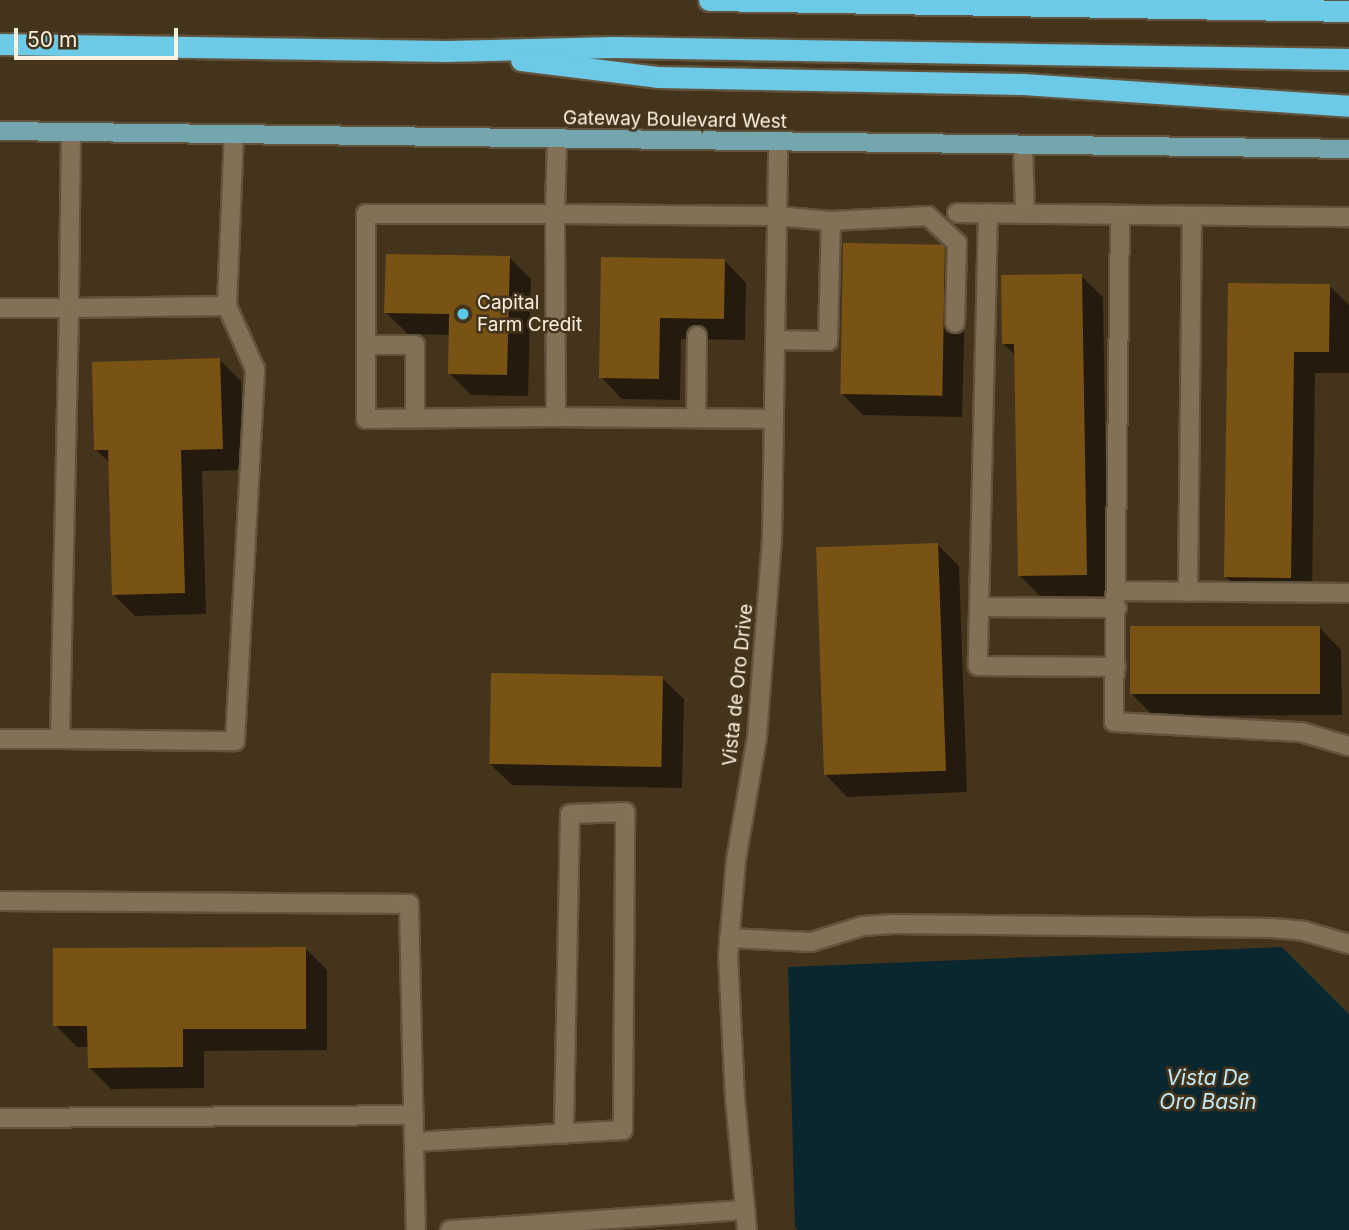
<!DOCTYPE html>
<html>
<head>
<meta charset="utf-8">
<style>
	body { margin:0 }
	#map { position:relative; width:1349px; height:1230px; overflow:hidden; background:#45341c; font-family:Inter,sans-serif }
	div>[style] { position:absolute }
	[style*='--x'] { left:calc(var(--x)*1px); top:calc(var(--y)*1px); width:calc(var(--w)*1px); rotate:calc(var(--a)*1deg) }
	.water>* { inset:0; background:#0a262e }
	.shadow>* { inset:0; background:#0007 }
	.building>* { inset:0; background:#785314; transform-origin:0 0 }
	.roads { filter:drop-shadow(2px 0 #61533d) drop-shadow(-2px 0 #61533d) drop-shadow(0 2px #61533d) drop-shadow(0 -2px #61533d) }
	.minor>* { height:18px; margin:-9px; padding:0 9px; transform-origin:9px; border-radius:9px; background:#837157 }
	.major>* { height:18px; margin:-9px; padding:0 9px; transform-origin:9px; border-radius:9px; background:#76a6ad }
	.highway>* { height:21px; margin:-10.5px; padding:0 10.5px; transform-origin:10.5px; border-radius:10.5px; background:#6dcae6 }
	.dots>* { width:19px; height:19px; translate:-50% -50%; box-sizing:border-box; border:4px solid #45341c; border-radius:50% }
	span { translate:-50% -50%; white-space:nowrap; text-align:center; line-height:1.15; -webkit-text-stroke:5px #45341c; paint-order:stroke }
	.street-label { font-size:19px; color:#faf0e1 }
	.poi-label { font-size:19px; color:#faf0e1 }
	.left { translate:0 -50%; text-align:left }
	.water-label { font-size:21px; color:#c0ebf9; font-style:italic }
	.scale { position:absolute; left:14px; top:28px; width:164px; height:32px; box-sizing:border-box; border:4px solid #faf0e1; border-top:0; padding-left:9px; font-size:21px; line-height:24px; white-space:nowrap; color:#faf0e1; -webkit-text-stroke:5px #45341c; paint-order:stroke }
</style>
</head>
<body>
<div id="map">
	<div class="water">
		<i style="clip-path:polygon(1282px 947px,1349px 1014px,1349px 1230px,798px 1230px,795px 1227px,788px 967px)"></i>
	</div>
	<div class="shadow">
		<i style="clip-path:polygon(944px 246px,966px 268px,962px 417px,863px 415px,841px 393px)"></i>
		<i style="clip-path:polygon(509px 257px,531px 279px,528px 396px,471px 395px,450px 374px,450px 335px,408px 334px,386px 313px)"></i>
		<i style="clip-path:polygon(603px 259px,725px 261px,746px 283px,745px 340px,681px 339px,680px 400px,622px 399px,601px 377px)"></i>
		<i style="clip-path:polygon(1081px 276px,1103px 297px,1108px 596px,1041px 597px,1019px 575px,1016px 356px,1003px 343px)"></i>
		<i style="clip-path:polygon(1230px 284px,1329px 285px,1349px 305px,1349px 373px,1315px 373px,1312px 599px,1248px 598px,1226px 577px)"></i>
		<i style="clip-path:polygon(219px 359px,241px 381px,244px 470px,202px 471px,206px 614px,135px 616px,113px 594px,110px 463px,96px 450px)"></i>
		<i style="clip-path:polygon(937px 544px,959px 566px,967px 792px,847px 797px,826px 775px)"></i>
		<i style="clip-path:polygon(1320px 628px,1341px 650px,1342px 715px,1153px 716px,1132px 694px)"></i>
		<i style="clip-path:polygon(662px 678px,684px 699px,682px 788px,512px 785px,490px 764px)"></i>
		<i style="clip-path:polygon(306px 949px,327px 970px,327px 1050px,204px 1051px,204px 1088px,111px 1089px,89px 1067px,89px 1047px,77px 1047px,55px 1025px)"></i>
	</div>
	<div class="building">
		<i style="left:843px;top:243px;width:102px;height:151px;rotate:1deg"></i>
		<i style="clip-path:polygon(386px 254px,510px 256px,507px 375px,448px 374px,449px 314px,384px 313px)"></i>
		<i style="clip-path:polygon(601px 257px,725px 259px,724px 319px,660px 318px,659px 379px,599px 378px)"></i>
		<i style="clip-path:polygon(1082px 274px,1087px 575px,1018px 576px,1014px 344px,1002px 344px,1001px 275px)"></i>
		<i style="clip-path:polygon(1228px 283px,1330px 284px,1329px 352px,1294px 352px,1291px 578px,1224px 577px)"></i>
		<i style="clip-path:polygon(220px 358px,223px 449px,181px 450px,185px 593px,112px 595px,108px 450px,94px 450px,92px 362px)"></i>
		<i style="left:938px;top:543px;width:228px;height:122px;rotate:88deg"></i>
		<i style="left:1320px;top:626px;width:68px;height:190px;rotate:90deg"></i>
		<i style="left:491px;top:673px;width:172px;height:91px;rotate:1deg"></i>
		<i style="clip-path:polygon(306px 947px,306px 1029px,183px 1029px,183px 1067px,88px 1068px,87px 1026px,53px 1026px,53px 948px)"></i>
	</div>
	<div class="roads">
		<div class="minor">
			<i style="--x:71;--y:132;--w:176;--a:90.7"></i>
			<i style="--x:69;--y:308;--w:158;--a:-0.7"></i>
			<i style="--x:227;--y:306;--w:171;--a:-87.7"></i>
			<i style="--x:1023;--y:145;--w:69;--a:88.3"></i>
			<i style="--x:957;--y:213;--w:392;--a:0.6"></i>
			<i style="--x:988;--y:213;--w:453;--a:91.3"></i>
			<i style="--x:978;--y:666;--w:138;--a:0.4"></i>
			<i style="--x:1120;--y:215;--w:507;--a:90.68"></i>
			<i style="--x:1114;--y:722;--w:187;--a:3.1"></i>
			<i style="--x:1301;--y:732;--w:50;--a:16.3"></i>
			<i style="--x:0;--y:308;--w:69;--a:0"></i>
			<i style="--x:69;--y:308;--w:431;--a:91.2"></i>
			<i style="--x:60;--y:739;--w:175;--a:0.7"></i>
			<i style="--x:235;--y:741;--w:373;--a:-86.9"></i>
			<i style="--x:255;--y:369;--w:69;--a:-114"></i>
			<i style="--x:775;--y:340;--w:53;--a:1.1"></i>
			<i style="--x:828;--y:341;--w:120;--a:-88.6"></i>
			<i style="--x:366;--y:345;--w:49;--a:0"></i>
			<i style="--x:415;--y:345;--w:73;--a:90"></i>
			<i style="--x:556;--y:417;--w:190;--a:179.4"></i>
			<i style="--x:366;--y:419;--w:205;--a:-90"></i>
			<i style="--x:366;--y:214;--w:189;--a:0"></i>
			<i style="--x:555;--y:214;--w:75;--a:-88.5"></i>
			<i style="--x:696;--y:418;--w:82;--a:-89.3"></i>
			<i style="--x:774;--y:419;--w:218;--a:-179.5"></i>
			<i style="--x:556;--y:417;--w:203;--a:-90.3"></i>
			<i style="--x:555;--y:214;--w:221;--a:0.5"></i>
			<i style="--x:776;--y:216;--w:55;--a:5.2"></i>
			<i style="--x:831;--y:221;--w:97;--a:-3"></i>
			<i style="--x:928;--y:216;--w:40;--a:43"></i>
			<i style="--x:957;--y:243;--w:80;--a:91.4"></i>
			<i style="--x:1118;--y:591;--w:231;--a:0.5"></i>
			<i style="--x:1188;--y:592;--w:376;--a:-89.4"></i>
			<i style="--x:979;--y:607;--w:138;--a:0.4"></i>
			<i style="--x:0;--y:739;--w:60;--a:0"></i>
			<i style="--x:0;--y:901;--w:409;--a:0.4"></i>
			<i style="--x:409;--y:904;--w:326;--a:88.8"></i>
			<i style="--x:729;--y:938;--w:82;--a:2.8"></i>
			<i style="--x:811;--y:942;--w:54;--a:-17.1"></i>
			<i style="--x:863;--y:926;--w:30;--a:-4"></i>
			<i style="--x:893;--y:924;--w:379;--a:0.6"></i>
			<i style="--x:1272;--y:928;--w:32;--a:5"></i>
			<i style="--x:1304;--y:931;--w:47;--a:16.1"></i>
			<i style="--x:0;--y:1118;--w:414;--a:-0.4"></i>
			<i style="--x:414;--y:1142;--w:209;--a:-3.3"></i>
			<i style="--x:623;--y:1130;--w:318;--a:-89.6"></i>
			<i style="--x:625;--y:812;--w:55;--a:177.9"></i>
			<i style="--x:570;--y:814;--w:320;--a:91.1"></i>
			<i style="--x:450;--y:1230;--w:296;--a:-3.9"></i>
			<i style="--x:747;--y:1230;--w:133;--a:-95.2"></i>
			<i style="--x:735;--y:1098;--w:141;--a:-92.8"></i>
			<i style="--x:728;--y:957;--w:97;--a:-85.3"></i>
			<i style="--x:736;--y:860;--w:125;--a:-80.3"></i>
			<i style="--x:757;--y:737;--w:199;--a:-85.7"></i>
			<i style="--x:772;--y:539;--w:396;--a:-89.1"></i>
		</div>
		<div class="major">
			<i style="--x:0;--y:131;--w:1349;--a:0.76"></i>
		</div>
		<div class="highway">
			<i style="--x:709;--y:0;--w:640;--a:0.98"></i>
			<i style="--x:0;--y:44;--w:446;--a:0.9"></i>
			<i style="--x:446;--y:51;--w:168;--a:-1.4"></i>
			<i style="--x:614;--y:47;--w:735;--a:0.94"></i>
			<i style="--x:521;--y:60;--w:137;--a:7.1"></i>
			<i style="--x:657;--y:77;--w:365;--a:1.1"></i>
			<i style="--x:1022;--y:84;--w:328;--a:3.8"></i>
		</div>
	</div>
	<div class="dots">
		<i style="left:463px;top:314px;background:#5bc7e7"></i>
	</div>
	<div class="street-label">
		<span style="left:675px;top:120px;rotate:1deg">Gateway Boulevard West</span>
		<span style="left:738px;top:685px;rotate:-84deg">Vista de Oro Drive</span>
	</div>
	<div class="poi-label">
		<span class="left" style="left:477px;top:314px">Capital<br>Farm Credit</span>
	</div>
	<div class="water-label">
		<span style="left:1208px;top:1090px">Vista De<br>Oro Basin</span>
	</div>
	<div class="scale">50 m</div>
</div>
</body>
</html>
